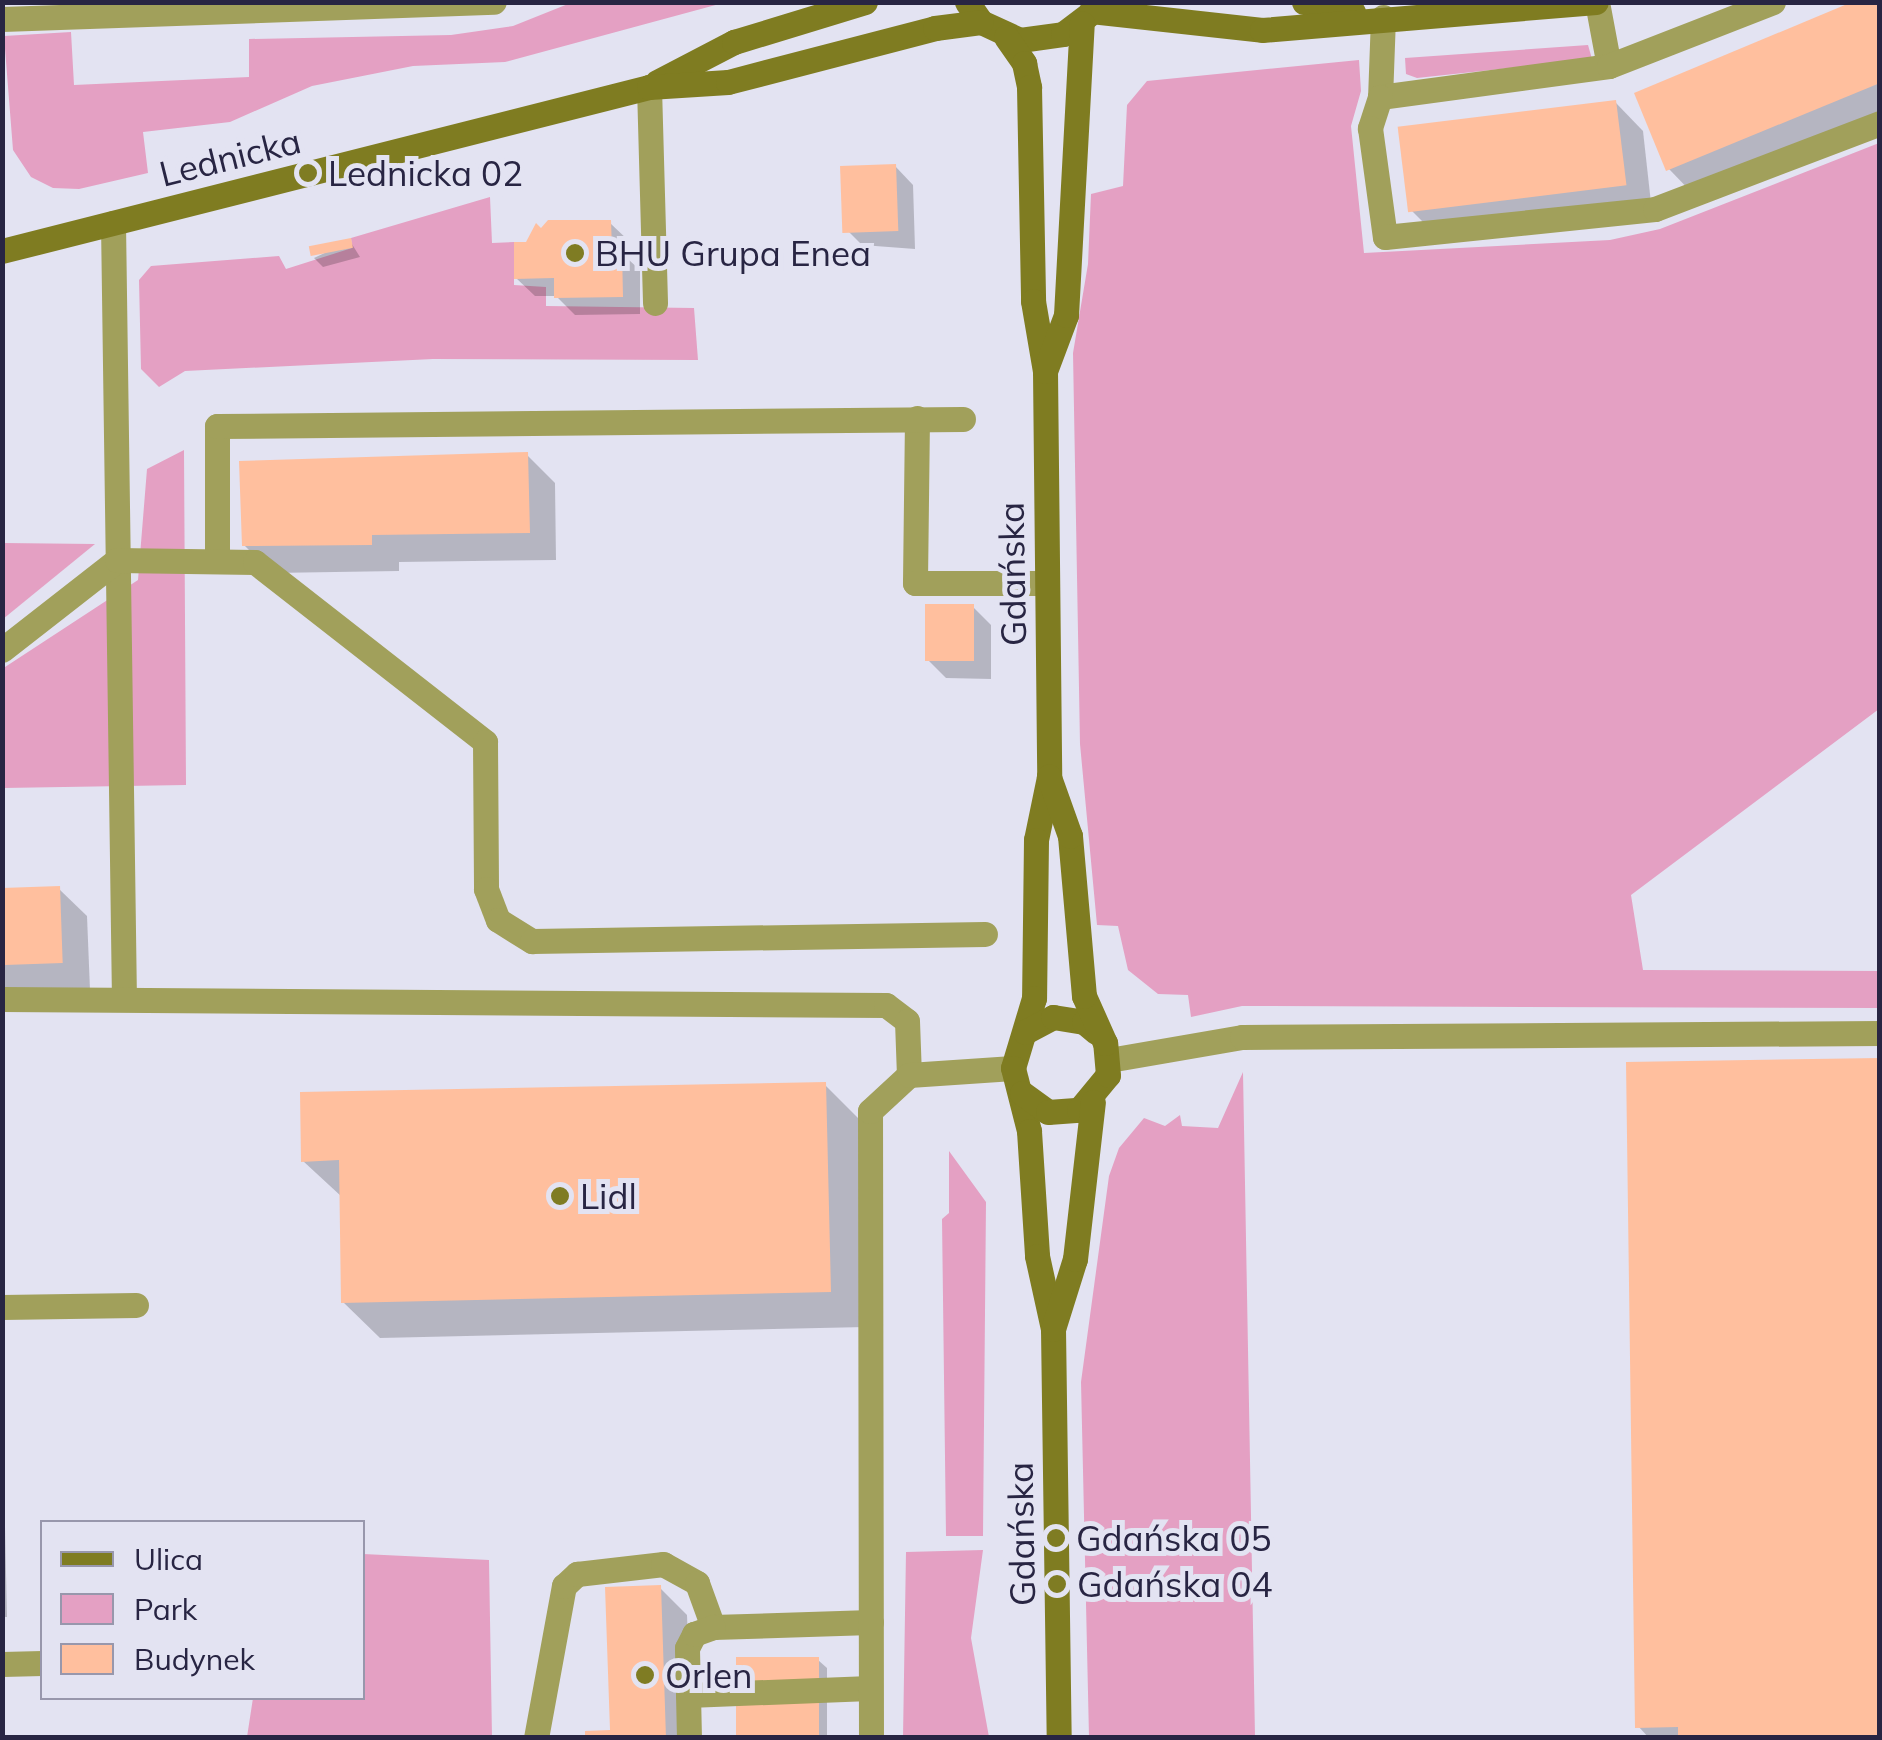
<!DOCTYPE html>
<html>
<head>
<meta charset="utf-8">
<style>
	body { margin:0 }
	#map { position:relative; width:1882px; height:1740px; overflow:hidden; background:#e3e3f2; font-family:Mulish,sans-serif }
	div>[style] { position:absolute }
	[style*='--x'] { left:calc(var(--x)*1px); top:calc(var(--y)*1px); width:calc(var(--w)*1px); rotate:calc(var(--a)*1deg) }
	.green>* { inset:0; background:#e4a0c3 }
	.shadow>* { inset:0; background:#0003 }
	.building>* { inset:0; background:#ffbf9e; transform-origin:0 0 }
	.lane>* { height:25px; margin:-12.5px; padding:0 12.5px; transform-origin:12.5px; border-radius:12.5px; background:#a1a05b }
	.street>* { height:25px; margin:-12.5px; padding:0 12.5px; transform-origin:12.5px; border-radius:12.5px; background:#a1a05b }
	.secondary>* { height:25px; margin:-12.5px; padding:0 12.5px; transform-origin:12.5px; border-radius:12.5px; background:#7f7c21 }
	.dots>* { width:28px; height:28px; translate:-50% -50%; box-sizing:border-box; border:5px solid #e3e3f2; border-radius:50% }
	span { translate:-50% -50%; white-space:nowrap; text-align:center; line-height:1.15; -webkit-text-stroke:10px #e3e3f2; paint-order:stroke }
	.street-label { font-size:35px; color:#282543 }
	.poi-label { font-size:35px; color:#282543 }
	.left { translate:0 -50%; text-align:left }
	.frame { position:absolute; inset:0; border:5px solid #282543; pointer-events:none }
	.legend { position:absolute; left:40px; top:1520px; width:325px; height:180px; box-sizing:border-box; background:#e3e3f2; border:2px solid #9897ac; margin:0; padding:12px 18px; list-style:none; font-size:30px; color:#282543 }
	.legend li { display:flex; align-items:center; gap:20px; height:50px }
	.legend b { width:50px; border:2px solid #9897ac }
</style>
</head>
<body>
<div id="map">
	<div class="green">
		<i style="clip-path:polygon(573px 2px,723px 3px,505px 62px,413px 66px,312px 86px,230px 122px,143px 132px,148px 173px,79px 189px,53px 188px,31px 177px,13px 150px,4px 36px,71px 32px,74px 85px,249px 77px,249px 39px,451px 35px,513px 26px)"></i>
		<i style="clip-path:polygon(1588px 45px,1592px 59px,1417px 78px,1406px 74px,1405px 58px)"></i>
		<i style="clip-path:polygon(1359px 60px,1361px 91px,1351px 126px,1364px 253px,1610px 240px,1660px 229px,1879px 143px,1879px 709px,1631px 895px,1643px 970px,1879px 971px,1879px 1008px,1242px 1006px,1191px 1017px,1188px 995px,1158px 994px,1128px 970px,1118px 926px,1097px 925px,1080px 744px,1073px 353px,1088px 264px,1091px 194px,1123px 186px,1127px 105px,1147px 81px)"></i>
		<i style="clip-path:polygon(490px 197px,492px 243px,514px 242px,514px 285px,546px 287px,546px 306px,694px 308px,698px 360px,433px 359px,185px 371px,159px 387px,141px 369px,139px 280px,151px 266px,279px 256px,286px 269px,352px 248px,351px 238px)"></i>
		<i style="clip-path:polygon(184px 450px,186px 785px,3px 788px,2px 669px,138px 580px,147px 469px)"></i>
		<i style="clip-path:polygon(3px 543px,95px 544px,3px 619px)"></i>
		<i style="clip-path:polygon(1243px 1072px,1255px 1737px,1089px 1737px,1081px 1382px,1109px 1176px,1119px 1148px,1144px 1118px,1165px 1126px,1180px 1115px,1182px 1126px,1218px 1128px)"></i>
		<i style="clip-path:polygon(949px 1151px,986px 1202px,983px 1536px,946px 1536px,942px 1219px,949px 1213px)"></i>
		<i style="clip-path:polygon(983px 1550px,971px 1638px,989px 1737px,903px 1737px,906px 1552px)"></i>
		<i style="clip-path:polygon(363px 1554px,489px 1560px,492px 1737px,247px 1737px,253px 1698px,362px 1698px)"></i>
	</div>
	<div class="shadow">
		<i style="clip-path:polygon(1880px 2px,1880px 121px,1696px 197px,1669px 169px)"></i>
		<i style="clip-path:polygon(1616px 103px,1643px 131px,1652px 212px,1437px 236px,1409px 208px)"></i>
		<i style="clip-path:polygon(895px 166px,913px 185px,915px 249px,862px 245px,844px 227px)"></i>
		<i style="clip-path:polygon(610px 223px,629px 241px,629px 260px,640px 270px,640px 314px,575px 315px,556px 296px,535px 296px,516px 278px,527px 244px,541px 232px)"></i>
		<i style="clip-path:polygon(350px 241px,360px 257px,323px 267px,314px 258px)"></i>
		<i style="clip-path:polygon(527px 455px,555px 483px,556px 560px,399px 562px,399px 571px,272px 573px,244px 545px)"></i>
		<i style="clip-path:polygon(973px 607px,991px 625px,991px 679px,946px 678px,928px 660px)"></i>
		<i style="clip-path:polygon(59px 889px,87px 916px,90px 990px,2px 992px,2px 891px)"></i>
		<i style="clip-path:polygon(1880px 1061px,1880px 1738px,1649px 1738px,1638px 1726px)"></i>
		<i style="clip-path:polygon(825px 1085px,861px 1121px,866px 1327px,380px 1338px,343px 1302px,342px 1197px,303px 1161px)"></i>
		<i style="clip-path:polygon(2px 1390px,7px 1617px,2px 1617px)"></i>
		<i style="clip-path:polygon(660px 1588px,687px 1615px,692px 1738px,588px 1738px,612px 1733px)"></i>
		<i style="clip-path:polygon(818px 1660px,827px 1668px,827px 1738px,739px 1738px)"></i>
	</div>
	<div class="building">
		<i style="clip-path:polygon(1852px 2px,1880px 2px,1880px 83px,1666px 171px,1634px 93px)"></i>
		<i style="left:1616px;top:100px;width:86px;height:220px;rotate:83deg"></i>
		<i style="left:896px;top:164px;width:67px;height:56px;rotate:88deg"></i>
		<i style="clip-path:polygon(548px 220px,611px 220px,612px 250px,622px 249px,623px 297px,554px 298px,554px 278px,514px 279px,514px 242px,526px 242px,536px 223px,541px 228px)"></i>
		<i style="left:351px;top:238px;width:10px;height:43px;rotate:79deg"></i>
		<i style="clip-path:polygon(528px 452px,530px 533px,372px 535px,372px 545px,242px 546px,239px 461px)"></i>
		<i style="left:925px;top:604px;width:49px;height:57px"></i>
		<i style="left:60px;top:886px;width:77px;height:58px;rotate:88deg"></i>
		<i style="clip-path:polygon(1880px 1058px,1880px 1738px,1678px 1738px,1678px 1727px,1635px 1728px,1626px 1062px)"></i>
		<i style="clip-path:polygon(826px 1082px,831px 1292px,341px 1303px,339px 1160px,301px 1162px,300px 1092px)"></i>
		<i style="clip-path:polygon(661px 1585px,666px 1738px,585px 1738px,585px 1731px,610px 1730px,605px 1587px)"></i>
		<i style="left:736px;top:1657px;width:83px;height:81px"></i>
	</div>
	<div class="lane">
		<i style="--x:1597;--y:2;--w:65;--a:79.4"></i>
		<i style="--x:1383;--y:17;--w:80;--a:92.1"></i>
		<i style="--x:1380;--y:97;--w:231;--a:-7.7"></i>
		<i style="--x:1609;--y:66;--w:176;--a:-21.3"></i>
		<i style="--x:649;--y:87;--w:216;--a:88.4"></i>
		<i style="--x:1380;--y:97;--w:33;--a:108"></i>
		<i style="--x:1370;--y:128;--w:110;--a:82.2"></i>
		<i style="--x:1385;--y:237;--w:271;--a:-5.9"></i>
		<i style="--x:1655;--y:209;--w:241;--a:-20.9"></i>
		<i style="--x:113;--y:223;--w:775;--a:89.19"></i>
		<i style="--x:917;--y:418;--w:165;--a:90.7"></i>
		<i style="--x:915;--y:583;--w:131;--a:0"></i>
		<i style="--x:217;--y:561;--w:135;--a:-90"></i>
		<i style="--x:217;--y:426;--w:746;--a:-0.54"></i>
		<i style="--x:2;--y:650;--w:146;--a:-38"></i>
		<i style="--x:117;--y:560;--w:138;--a:0.8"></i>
		<i style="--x:255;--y:562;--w:292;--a:38"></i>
		<i style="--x:485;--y:742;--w:147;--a:89.6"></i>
		<i style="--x:486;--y:889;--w:33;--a:69"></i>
		<i style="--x:498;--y:920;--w:40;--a:32"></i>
		<i style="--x:532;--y:941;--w:453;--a:-0.9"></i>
		<i style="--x:2;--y:999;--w:884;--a:0.39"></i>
		<i style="--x:886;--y:1005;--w:26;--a:37"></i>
		<i style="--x:907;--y:1021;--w:54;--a:87.9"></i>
		<i style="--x:1109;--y:1060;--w:135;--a:-9.8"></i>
		<i style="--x:1242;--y:1037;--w:638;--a:-0.36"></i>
		<i style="--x:2;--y:1307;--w:134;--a:-0.9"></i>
		<i style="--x:2;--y:1664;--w:40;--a:-1.4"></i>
		<i style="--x:688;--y:1695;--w:182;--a:-2.2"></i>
		<i style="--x:536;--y:1738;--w:155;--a:-79.6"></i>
		<i style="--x:564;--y:1586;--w:18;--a:-43"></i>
		<i style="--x:577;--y:1574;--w:87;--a:-6.6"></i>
		<i style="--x:663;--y:1564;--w:39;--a:29"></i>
		<i style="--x:697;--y:1583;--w:47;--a:70"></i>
		<i style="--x:713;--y:1627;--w:158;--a:-1.8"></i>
		<i style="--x:689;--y:1738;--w:90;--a:-91.3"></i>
		<i style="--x:687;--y:1648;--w:16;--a:-63"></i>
		<i style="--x:694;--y:1634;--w:20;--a:-20"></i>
		<i style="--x:871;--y:1738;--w:627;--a:-90.09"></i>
		<i style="--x:870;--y:1111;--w:53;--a:-42.7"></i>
		<i style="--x:909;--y:1075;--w:104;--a:-3.9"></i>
	</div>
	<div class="street">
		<i style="--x:2;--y:19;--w:492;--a:-2"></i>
	</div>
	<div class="secondary">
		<i style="--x:967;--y:2;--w:24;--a:55"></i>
		<i style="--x:981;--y:22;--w:43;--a:24.8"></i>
		<i style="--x:1020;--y:40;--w:43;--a:-7.9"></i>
		<i style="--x:1063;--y:34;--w:31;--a:-37"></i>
		<i style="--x:1304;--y:2;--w:50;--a:11.5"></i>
		<i style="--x:1091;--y:11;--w:172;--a:6.3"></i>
		<i style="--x:1262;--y:30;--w:335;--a:-4.8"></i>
		<i style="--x:1006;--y:37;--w:32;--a:55"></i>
		<i style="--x:1024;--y:63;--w:25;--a:78"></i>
		<i style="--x:1029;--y:87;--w:214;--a:88.9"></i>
		<i style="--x:1033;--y:301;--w:71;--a:80.3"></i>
		<i style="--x:1045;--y:371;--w:406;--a:89.4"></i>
		<i style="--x:1049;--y:777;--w:64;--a:101.7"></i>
		<i style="--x:1036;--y:840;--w:158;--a:90.7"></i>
		<i style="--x:1034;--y:998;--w:73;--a:106.7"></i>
		<i style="--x:1013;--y:1068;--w:65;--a:75.7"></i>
		<i style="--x:1029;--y:1131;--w:125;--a:86.3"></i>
		<i style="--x:1037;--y:1256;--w:75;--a:77.6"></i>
		<i style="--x:1053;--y:1329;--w:409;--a:89.2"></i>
		<i style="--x:657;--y:82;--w:87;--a:-27.5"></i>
		<i style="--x:734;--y:42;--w:137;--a:-17"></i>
		<i style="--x:2;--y:251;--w:667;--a:-14.22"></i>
		<i style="--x:649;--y:87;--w:79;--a:-3.6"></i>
		<i style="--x:728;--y:82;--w:214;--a:-14.6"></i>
		<i style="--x:935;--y:28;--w:46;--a:-7.4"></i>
		<i style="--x:1045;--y:371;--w:60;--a:-69.4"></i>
		<i style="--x:1066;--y:315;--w:292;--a:-86.9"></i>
		<i style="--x:1025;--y:1032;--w:32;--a:-28"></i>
		<i style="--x:1053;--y:1017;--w:31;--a:9"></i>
		<i style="--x:1084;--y:1022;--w:16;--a:40"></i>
		<i style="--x:1022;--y:1093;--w:32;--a:36"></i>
		<i style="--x:1048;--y:1112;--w:31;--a:-4"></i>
		<i style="--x:1079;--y:1110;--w:45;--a:-50.4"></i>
		<i style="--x:1108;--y:1075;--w:32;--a:-95"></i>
		<i style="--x:1105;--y:1043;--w:51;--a:-114.1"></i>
		<i style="--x:1084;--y:996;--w:161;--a:-95"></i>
		<i style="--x:1070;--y:836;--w:63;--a:-109.6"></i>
		<i style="--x:1053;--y:1329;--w:73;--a:-72.6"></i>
		<i style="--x:1075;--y:1259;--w:158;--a:-83.5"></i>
	</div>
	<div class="dots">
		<i style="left:308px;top:173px;background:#7f7c23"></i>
		<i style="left:575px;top:253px;background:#7f7c23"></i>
		<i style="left:560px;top:1196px;background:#7f7c23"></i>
		<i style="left:1056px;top:1538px;background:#7f7c23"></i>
		<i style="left:1057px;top:1584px;background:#7f7c23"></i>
		<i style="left:645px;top:1675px;background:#7f7c23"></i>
	</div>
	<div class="street-label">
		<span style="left:230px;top:157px;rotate:-14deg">Lednicka</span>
		<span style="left:1012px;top:574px;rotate:-91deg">Gdańska</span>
		<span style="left:1021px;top:1534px;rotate:-91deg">Gdańska</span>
	</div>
	<div class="poi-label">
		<span class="left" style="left:328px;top:173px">Lednicka 02</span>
		<span class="left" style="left:595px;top:253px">BHU Grupa Enea</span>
		<span class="left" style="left:580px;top:1196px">Lidl</span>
		<span class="left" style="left:1076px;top:1538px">Gdańska 05</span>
		<span class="left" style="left:1077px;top:1584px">Gdańska 04</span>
		<span class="left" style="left:665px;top:1675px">Orlen</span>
	</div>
	<div class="frame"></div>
	<ul class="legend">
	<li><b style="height:12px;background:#7f7c21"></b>Ulica</li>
	<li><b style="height:28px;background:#e4a0c3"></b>Park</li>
	<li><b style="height:28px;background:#ffbf9e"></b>Budynek</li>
	</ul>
</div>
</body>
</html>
